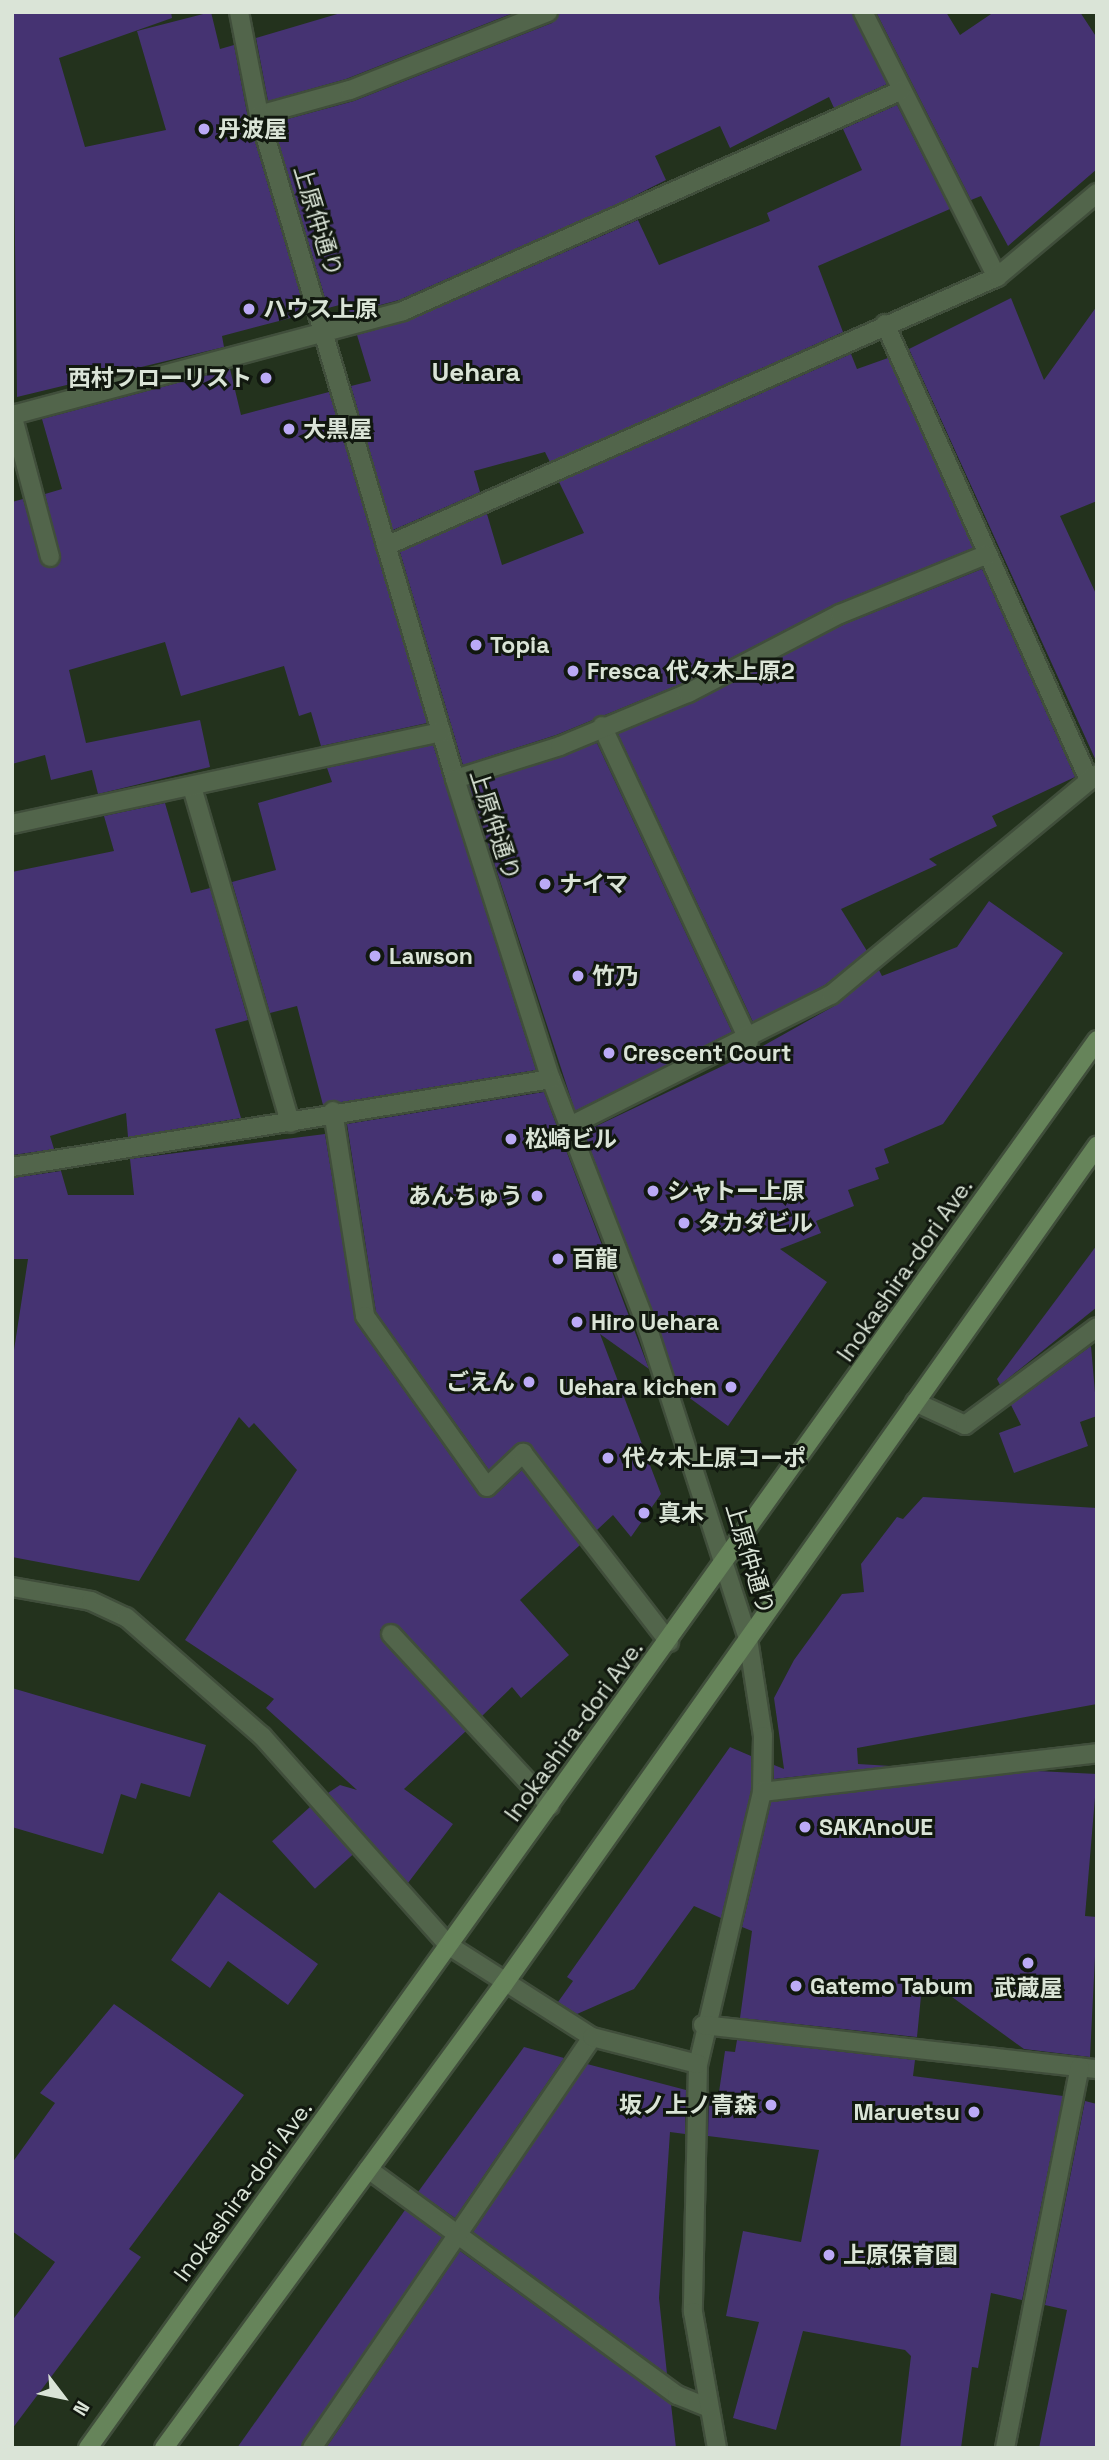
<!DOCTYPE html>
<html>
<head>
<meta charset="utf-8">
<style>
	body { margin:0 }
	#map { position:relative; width:1109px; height:2460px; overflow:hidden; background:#23321d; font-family:"Space Grotesk","Noto Sans JP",sans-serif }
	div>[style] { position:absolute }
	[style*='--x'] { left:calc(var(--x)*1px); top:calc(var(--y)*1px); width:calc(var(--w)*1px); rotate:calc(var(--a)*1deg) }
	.building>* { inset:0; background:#453372; transform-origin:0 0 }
	.roads { filter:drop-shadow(2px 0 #404e3b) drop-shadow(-2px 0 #404e3b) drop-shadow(0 2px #404e3b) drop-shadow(0 -2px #404e3b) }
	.lane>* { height:18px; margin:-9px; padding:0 9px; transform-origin:9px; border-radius:9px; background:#52654b }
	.street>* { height:18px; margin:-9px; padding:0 9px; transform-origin:9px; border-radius:9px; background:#52654b }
	.secondary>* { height:18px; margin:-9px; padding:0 9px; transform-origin:9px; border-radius:9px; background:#66845a }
	.dots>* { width:19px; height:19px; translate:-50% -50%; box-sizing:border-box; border:4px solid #11180f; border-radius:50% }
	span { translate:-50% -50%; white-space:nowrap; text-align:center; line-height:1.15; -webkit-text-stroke:6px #11180f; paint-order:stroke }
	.poi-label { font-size:23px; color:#dae4d7; font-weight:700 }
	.left { translate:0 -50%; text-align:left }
	.right { translate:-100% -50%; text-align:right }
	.street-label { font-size:23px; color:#dae4d7 }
	.quarter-label { font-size:26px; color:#dae4d7; font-weight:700 }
	.frame { position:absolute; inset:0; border:14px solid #dae4d7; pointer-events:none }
	.north { position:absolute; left:28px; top:2362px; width:70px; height:70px; -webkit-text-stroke:5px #11180f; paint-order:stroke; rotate:122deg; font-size:19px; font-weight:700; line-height:28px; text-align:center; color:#dae4d7 }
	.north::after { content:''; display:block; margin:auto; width:24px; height:32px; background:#dae4d7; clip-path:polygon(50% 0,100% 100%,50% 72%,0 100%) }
</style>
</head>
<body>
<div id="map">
	<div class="building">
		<i style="clip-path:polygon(12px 12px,171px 12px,172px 18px,59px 58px,85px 147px,166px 130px,137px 31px,211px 12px,220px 49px,234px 45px,248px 118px,306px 314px,222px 336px,224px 347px,17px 397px)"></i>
		<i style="clip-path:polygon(344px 12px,516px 12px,346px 79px,268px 101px,256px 38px)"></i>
		<i style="clip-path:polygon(559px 12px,852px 12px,887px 84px,834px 108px,829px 97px,730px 148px,720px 126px,655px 156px,666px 180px,628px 199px,399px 300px,350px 313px,347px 303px,328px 308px,273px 123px,354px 101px,552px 23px)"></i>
		<i style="clip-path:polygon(876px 12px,946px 12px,960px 35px,994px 12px,1080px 12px,1097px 38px,1097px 169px,1008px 246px,981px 196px,971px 200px)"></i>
		<i style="clip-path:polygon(897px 105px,950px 209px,818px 266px,843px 332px,550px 462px,545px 452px,474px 471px,480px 492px,393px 530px,351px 386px,371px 381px,357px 335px,408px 321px,638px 220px,659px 265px,770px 221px,767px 213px,862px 170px,843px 129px)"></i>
		<i style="clip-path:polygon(1011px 298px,1044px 380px,1097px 306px,1097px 501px,1060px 516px,1097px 596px,1097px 763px,909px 349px)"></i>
		<i style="clip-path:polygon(851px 354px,857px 369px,888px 358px,973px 548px,835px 604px,683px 683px,556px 735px,463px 765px,400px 552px,487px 514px,502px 565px,584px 533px,559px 482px)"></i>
		<i style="clip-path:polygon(230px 369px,241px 415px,329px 392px,427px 723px,321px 746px,311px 712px,299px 716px,284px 666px,181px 696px,165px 642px,69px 670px,86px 743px,200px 720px,210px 767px,98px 794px,92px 770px,51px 780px,45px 755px,12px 764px,12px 502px,23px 499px,42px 564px,52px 568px,61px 559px,45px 494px,62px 489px,42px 419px)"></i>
		<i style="clip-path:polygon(982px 569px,1075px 777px,992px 816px,997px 826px,929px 859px,937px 865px,841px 909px,867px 951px,825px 985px,753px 1022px,618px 734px,845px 624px)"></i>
		<i style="clip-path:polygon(597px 743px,732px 1032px,575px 1111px,469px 786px)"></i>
		<i style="clip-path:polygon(433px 745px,536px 1070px,323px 1105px,297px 1006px,270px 1013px,232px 882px,276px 870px,258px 803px,332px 782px,327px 768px)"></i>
		<i style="clip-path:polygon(165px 803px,191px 893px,210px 888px,248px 1020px,215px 1029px,241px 1118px,128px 1137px,126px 1113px,50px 1136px,54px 1149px,13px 1155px,12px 872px,114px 851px,104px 816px)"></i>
		<i style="clip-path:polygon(989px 901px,1063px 953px,943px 1124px,884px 1149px,889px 1163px,875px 1168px,879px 1179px,848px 1190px,854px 1206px,816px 1221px,821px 1233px,780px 1249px,827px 1282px,728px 1426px,680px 1391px,584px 1132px,754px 1051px,836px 1005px,879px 970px,882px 976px,957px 947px)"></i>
		<i style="clip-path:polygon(544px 1092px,649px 1369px,600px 1334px,661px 1494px,631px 1537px,613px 1515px,597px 1530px,528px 1443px,516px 1444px,489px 1470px,376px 1312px,347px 1124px)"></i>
		<i style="clip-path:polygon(325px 1134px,356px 1323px,478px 1494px,494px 1496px,522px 1470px,580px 1545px,520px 1600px,569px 1655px,521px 1698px,512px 1687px,482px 1716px,399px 1626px,389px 1623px,380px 1630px,383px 1642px,466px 1731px,404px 1789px,453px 1824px,408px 1883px,328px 1793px,340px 1785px,357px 1790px,266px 1708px,274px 1699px,185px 1640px,297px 1470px,254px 1423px,249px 1428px,239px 1417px,139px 1581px,12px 1557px,12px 1363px,28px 1259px,13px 1259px,13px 1178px,61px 1171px,68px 1195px,134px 1195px,130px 1159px)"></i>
		<i style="clip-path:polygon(1097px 1245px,1097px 1307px,1000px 1385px,997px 1379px)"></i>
		<i style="clip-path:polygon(1091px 1346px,1097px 1416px,1080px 1422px,1088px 1446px,1014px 1473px,999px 1433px,1021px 1425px,1011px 1405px)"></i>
		<i style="clip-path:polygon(923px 1497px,1097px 1508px,1097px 1704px,857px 1748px,858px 1764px,891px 1766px,774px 1779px,774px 1765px,784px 1769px,774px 1698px,794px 1660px,842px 1594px,864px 1592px,861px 1564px,897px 1517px,903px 1519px)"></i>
		<i style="clip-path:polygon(12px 1688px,206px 1745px,190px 1797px,141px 1783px,136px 1799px,121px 1794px,103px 1854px,12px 1827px)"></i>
		<i style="clip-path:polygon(730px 1747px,751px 1756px,751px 1791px,721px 1918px,694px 1906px,634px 1989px,577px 2014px,558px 2002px,573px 1981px,567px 1977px)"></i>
		<i style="clip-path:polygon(1037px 1771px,1097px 1774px,1085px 1916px,1097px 1917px,1090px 2057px,1024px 2049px,923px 1976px,917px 2037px,740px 2018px,752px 1931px,742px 1927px,771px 1802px)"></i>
		<i style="left:310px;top:1807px;width:64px;height:51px;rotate:48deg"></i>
		<i style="clip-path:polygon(219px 1892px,318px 1964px,288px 2005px,228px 1961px,210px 1988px,171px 1960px)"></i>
		<i style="clip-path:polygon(114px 2004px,244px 2095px,129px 2249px,141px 2257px,12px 2429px,12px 2321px,55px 2262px,12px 2231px,12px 2163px,55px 2103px,40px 2093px)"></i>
		<i style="clip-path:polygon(737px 2040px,915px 2060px,913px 2076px,1063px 2096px,1022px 2300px,991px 2293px,978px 2368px,972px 2367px,961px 2448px,900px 2448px,911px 2356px,905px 2350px,803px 2331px,776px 2430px,733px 2418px,759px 2322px,726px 2316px,743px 2231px,801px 2242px,819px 2150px,708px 2136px,709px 2096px,718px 2099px,725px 2051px,735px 2052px)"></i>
		<i style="clip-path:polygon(524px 2047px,564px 2058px,455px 2218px,418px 2192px)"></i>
		<i style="clip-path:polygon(587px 2064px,686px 2090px,685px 2134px,670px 2132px,664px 2222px,659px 2298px,667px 2374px,473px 2232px)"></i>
		<i style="clip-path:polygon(1085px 2101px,1097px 2104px,1097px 2448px,1039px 2448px,1067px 2310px,1045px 2305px)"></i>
		<i style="clip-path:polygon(405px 2210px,442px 2237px,301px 2448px,237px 2448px)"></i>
		<i style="clip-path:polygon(460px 2251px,671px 2404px,676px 2448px,326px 2448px)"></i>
	</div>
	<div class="roads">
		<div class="lane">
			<i style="--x:863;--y:12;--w:297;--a:63.2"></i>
			<i style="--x:259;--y:115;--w:94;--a:-15.4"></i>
			<i style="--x:350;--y:90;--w:213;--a:-21.5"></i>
			<i style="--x:885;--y:324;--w:500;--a:65.9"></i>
			<i style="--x:12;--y:414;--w:148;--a:75.1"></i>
			<i style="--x:13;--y:415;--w:404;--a:-14.9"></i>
			<i style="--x:403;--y:311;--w:544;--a:-23.88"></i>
			<i style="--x:602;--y:726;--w:348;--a:65"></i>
			<i style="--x:455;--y:779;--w:110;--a:-17.4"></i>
			<i style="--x:560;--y:746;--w:139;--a:-22.5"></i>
			<i style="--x:688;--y:693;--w:171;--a:-27.5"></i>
			<i style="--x:840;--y:614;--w:157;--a:-22.1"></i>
			<i style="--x:192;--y:787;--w:350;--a:73.7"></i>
			<i style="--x:333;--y:1111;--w:207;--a:81.1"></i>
			<i style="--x:365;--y:1316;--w:210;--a:54.5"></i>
			<i style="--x:487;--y:1487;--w:50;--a:-43.4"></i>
			<i style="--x:523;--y:1453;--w:239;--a:52.3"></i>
			<i style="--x:572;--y:1125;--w:290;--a:-26.7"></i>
			<i style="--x:831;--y:995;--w:346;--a:-39.7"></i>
			<i style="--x:915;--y:1402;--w:55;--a:24.7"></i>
			<i style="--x:965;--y:1425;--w:164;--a:-36.6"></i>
			<i style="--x:391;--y:1634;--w:234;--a:47.2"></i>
			<i style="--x:368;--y:2169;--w:383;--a:36.2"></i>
			<i style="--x:677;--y:2395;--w:32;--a:22"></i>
			<i style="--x:312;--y:2448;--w:497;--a:-55.7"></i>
		</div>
		<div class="street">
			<i style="--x:239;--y:12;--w:105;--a:79"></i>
			<i style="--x:259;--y:115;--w:692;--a:73.55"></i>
			<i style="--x:455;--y:779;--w:315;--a:72.3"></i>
			<i style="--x:551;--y:1079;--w:268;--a:68.8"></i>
			<i style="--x:648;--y:1329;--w:326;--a:72.1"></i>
			<i style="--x:748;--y:1639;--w:98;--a:81.2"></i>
			<i style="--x:763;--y:1736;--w:56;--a:91"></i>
			<i style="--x:762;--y:1792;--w:279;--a:103.2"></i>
			<i style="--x:698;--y:2064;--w:248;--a:91.2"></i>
			<i style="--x:693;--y:2312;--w:138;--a:80"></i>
			<i style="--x:386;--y:546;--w:668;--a:-23.76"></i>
			<i style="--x:997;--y:277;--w:131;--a:-40"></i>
			<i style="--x:12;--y:824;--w:439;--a:-12.1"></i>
			<i style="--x:12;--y:1167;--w:546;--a:-9.27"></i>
			<i style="--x:12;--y:1587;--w:80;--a:10"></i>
			<i style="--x:91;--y:1601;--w:38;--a:25"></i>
			<i style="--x:126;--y:1617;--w:181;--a:41.2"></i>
			<i style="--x:262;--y:1736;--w:280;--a:48.3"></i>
			<i style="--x:448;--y:1945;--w:171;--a:32.6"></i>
			<i style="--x:592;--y:2037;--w:109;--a:14.3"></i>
			<i style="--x:762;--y:1792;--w:337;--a:-6.6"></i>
			<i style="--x:703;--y:2025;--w:396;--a:6.4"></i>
			<i style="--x:1005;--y:2448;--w:388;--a:-78.9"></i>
		</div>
		<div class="secondary">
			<i style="--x:88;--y:2448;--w:1732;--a:-54.37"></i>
			<i style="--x:164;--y:2448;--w:575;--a:-53.77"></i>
			<i style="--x:504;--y:1984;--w:1027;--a:-54.72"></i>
		</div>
	</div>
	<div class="dots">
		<i style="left:204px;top:129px;background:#bbaaf6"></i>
		<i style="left:249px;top:309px;background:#bbaaf6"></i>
		<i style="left:266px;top:378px;background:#bbaaf6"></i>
		<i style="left:289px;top:429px;background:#bbaaf6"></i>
		<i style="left:476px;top:645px;background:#bbaaf6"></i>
		<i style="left:573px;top:671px;background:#bbaaf6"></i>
		<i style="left:545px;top:884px;background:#bbaaf6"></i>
		<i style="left:375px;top:956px;background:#bbaaf6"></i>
		<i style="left:578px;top:976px;background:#bbaaf6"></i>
		<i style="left:609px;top:1053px;background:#bbaaf6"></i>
		<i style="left:511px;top:1139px;background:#bbaaf6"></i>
		<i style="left:653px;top:1191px;background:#bbaaf6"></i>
		<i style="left:537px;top:1196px;background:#bbaaf6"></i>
		<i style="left:684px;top:1223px;background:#bbaaf6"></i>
		<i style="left:558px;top:1259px;background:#bbaaf6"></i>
		<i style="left:577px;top:1322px;background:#bbaaf6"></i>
		<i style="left:529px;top:1382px;background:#bbaaf6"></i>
		<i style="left:731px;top:1387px;background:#bbaaf6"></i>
		<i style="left:608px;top:1458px;background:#bbaaf6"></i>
		<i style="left:644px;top:1513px;background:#bbaaf6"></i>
		<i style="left:805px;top:1827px;background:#bbaaf6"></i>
		<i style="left:1028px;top:1963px;background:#bbaaf6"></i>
		<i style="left:796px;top:1986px;background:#bbaaf6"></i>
		<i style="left:771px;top:2105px;background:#bbaaf6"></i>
		<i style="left:974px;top:2112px;background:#bbaaf6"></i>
		<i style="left:829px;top:2255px;background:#bbaaf6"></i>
	</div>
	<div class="poi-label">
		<span class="left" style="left:218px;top:129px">丹波屋</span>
		<span class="left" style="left:263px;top:309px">ハウス上原</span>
		<span class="right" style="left:252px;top:378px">西村フローリスト</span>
		<span class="left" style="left:303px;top:429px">大黒屋</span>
		<span class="left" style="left:490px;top:645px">Topia</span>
		<span class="left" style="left:587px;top:671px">Fresca 代々木上原2</span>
		<span class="left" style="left:559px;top:884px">ナイマ</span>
		<span class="left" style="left:389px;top:956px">Lawson</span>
		<span class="left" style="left:592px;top:976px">竹乃</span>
		<span class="left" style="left:623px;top:1053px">Crescent Court</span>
		<span class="left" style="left:525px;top:1139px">松崎ビル</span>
		<span class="left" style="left:667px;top:1191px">シャトー上原</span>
		<span class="right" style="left:523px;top:1196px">あんちゅう</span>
		<span class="left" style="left:698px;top:1223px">タカダビル</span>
		<span class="left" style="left:572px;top:1259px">百龍</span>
		<span class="left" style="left:591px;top:1322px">Hiro Uehara</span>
		<span class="right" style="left:515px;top:1382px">ごえん</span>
		<span class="right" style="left:717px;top:1387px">Uehara kichen</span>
		<span class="left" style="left:622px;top:1458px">代々木上原コーポ</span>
		<span class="left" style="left:658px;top:1513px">真木</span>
		<span class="left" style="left:819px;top:1827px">SAKAnoUE</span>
		<span class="left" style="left:810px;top:1986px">Gatemo Tabum</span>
		<span style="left:1028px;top:1988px">武蔵屋</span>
		<span class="right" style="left:757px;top:2105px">坂ノ上ノ青森</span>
		<span class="right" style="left:960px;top:2112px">Maruetsu</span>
		<span class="left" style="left:843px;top:2255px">上原保育園</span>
	</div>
	<div class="street-label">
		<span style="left:318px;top:221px;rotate:73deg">上原仲通り</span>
		<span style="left:495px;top:825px;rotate:72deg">上原仲通り</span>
		<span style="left:905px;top:1270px;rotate:-55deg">Inokashira-dori Ave.</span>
		<span style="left:750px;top:1559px;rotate:73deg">上原仲通り</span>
		<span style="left:574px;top:1731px;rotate:-54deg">Inokashira-dori Ave.</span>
		<span style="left:243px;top:2191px;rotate:-54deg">Inokashira-dori Ave.</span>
	</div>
	<div class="quarter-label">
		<span style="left:476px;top:373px">Uehara</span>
	</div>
	<div class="frame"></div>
	<div class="north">N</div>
</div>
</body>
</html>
